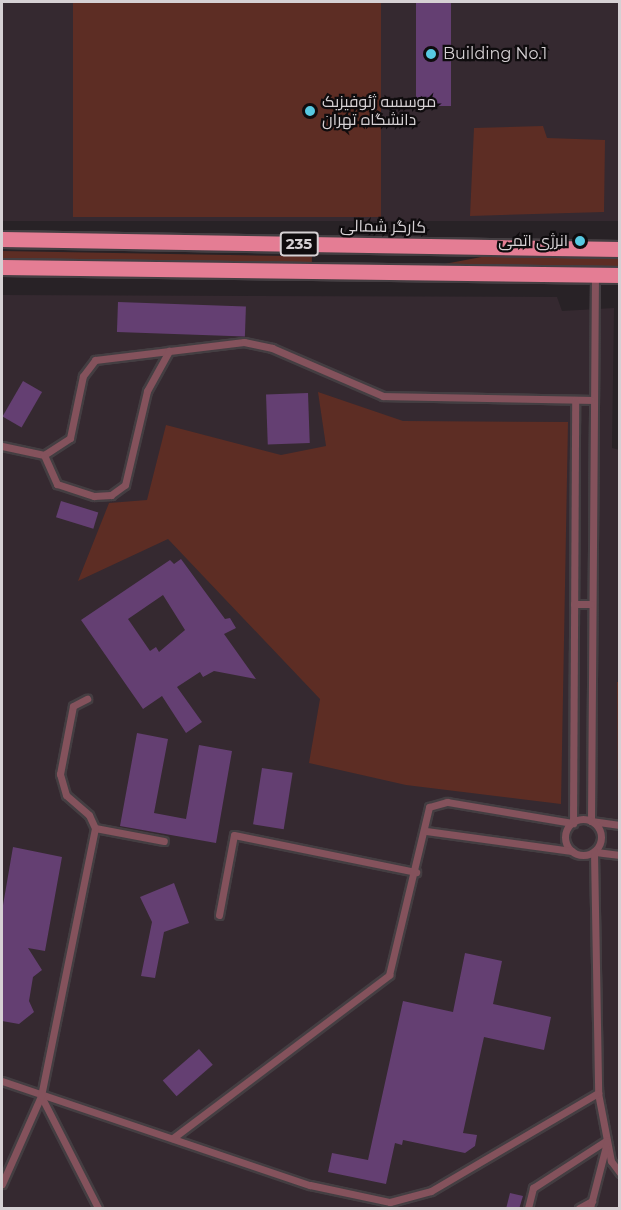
<!DOCTYPE html>
<html>
<head>
<meta charset="utf-8">
<style>
	body { margin:0 }
	#map { position:relative; width:621px; height:1210px; overflow:hidden; background:#282226; font-family:Montserrat,Cairo,sans-serif }
	div>[style] { position:absolute }
	[style*='--x'] { left:calc(var(--x)*1px); top:calc(var(--y)*1px); width:calc(var(--w)*1px); rotate:calc(var(--a)*1deg) }
	.built>* { inset:0; background:#352930; transform-origin:0 0 }
	.green>* { inset:0; background:#5d2d24; transform-origin:0 0 }
	.building>* { inset:0; background:#643f72; transform-origin:0 0 }
	.roads { filter:drop-shadow(2px 0 #443e42) drop-shadow(-2px 0 #443e42) drop-shadow(0 2px #443e42) drop-shadow(0 -2px #443e42) }
	.service>* { height:7px; margin:-3.5px; padding:0 3.5px; transform-origin:3.5px; border-radius:3.5px; background:#84525c }
	.service>.ring { margin:-3.5px; padding:0; box-sizing:content-box; background:none; border:7px solid #84525c; border-radius:50% }
	.primary>* { height:15px; margin:-7.5px; padding:0 7.5px; transform-origin:7.5px; border-radius:7.5px; background:#e47d94 }
	.dots>* { width:16px; height:16px; translate:-50% -50%; box-sizing:border-box; border:3px solid #0f0c0e; border-radius:50% }
	span { translate:-50% -50%; white-space:nowrap; text-align:center; line-height:1.15; -webkit-text-stroke:4.5px #0f0c0e; paint-order:stroke }
	.shield-label span { padding:2px 4px; background:#0f0c0e; border:2px solid; border-radius:4px; -webkit-text-stroke-width:0 }
	.shield-label { font-size:15px; color:#d6d1d4; font-weight:700 }
	.poi-label { font-size:16px; color:#d6d1d4 }
	.left { translate:0 -50%; text-align:left }
	.right { translate:-100% -50%; text-align:right }
	.street-label { font-size:16px; color:#d6d1d4 }
	.frame { position:absolute; inset:0; border:3px solid #d6d1d4; pointer-events:none }
</style>
</head>
<body>
<div id="map">
	<div class="built">
		<i style="left:2px;top:2px;width:617px;height:219px"></i>
		<i style="clip-path:polygon(2px 295px,557px 297px,562px 311px,614px 308px,612px 448px,620px 450px,619px 1208px,2px 1208px)"></i>
	</div>
	<div class="green">
		<i style="left:73px;top:2px;width:308px;height:215px"></i>
		<i style="clip-path:polygon(543px 126px,547px 138px,605px 140px,604px 212px,470px 216px,474px 128px)"></i>
		<i style="left:2px;top:251px;width:310px;height:11px;rotate:1deg"></i>
		<i style="clip-path:polygon(492px 255px,620px 258px,619px 268px,439px 265px)"></i>
		<i style="clip-path:polygon(318px 392px,403px 421px,568px 422px,561px 804px,406px 785px,309px 763px,320px 699px,168px 539px,78px 581px,109px 503px,147px 500px,166px 425px,281px 455px,326px 446px)"></i>
		<i style="clip-path:polygon(617px 682px,620px 682px,619px 815px,618px 815px)"></i>
	</div>
	<div class="building">
		<i style="left:416px;top:2px;width:35px;height:104px"></i>
		<i style="left:118px;top:302px;width:128px;height:30px;rotate:2deg"></i>
		<i style="left:23px;top:381px;width:22px;height:41px;rotate:30deg"></i>
		<i style="left:308px;top:393px;width:50px;height:42px;rotate:88deg"></i>
		<i style="left:61px;top:501px;width:39px;height:17px;rotate:17deg"></i>
		<i style="clip-path:polygon(evenodd,181px 559px,225px 619px,230px 618px,236px 628px,224px 634px,256px 679px,214px 671px,203px 677px,200px 672px,177px 687px,202px 722px,186px 733px,162px 696px,143px 709px,81px 620px,170px 560px,174px 564px,181px 559px,163px 595px,185px 630px,159px 652px,156px 647px,150px 651px,128px 619px,163px 595px)"></i>
		<i style="clip-path:polygon(137px 733px,168px 739px,154px 813px,186px 819px,199px 745px,232px 751px,216px 843px,120px 826px)"></i>
		<i style="left:262px;top:768px;width:31px;height:57px;rotate:9deg"></i>
		<i style="clip-path:polygon(13px 847px,62px 857px,45px 951px,28px 948px,42px 970px,33px 977px,29px 1001px,34px 1012px,19px 1024px,2px 1021px,2px 911px)"></i>
		<i style="clip-path:polygon(174px 883px,189px 923px,164px 932px,155px 978px,141px 976px,152px 922px,140px 897px)"></i>
		<i style="clip-path:polygon(465px 953px,502px 961px,493px 1004px,551px 1017px,544px 1050px,484px 1037px,463px 1133px,477px 1135px,475px 1146px,465px 1153px,403px 1140px,402px 1145px,395px 1143px,386px 1184px,328px 1172px,332px 1153px,368px 1160px,403px 1001px,453px 1012px)"></i>
		<i style="left:199px;top:1049px;width:21px;height:48px;rotate:49deg"></i>
		<i style="clip-path:polygon(510px 1193px,523px 1196px,519px 1209px,506px 1209px)"></i>
	</div>
	<div class="roads">
		<div class="service">
			<i style="--x:595;--y:274;--w:547;--a:90.42"></i>
			<i style="--x:591;--y:821;--w:29;--a:8"></i>
			<i style="--x:2;--y:446;--w:43;--a:12.1"></i>
			<i style="--x:44;--y:455;--w:31;--a:-33"></i>
			<i style="--x:70;--y:438;--w:63;--a:-78.2"></i>
			<i style="--x:83;--y:376;--w:20;--a:-53"></i>
			<i style="--x:95;--y:360;--w:150;--a:-6.9"></i>
			<i style="--x:244;--y:342;--w:29;--a:12"></i>
			<i style="--x:272;--y:348;--w:121;--a:23.4"></i>
			<i style="--x:383;--y:396;--w:208;--a:1.1"></i>
			<i style="--x:44;--y:455;--w:32;--a:66"></i>
			<i style="--x:57;--y:484;--w:39;--a:18"></i>
			<i style="--x:94;--y:496;--w:17;--a:-3"></i>
			<i style="--x:111;--y:495;--w:17;--a:-36"></i>
			<i style="--x:125;--y:485;--w:97;--a:-76.8"></i>
			<i style="--x:147;--y:391;--w:46;--a:-61.2"></i>
			<i style="--x:574;--y:604;--w:17;--a:0"></i>
			<i class="ring" style="left:565px;top:819px;width:29px;height:29px"></i>
			<i style="--x:95;--y:828;--w:70;--a:10.7"></i>
			<i style="--x:426;--y:831;--w:147;--a:7.8"></i>
			<i style="--x:620;--y:855;--w:26;--a:-173"></i>
			<i style="--x:594;--y:852;--w:241;--a:89"></i>
			<i style="--x:598;--y:1093;--w:69;--a:79.2"></i>
			<i style="--x:611;--y:1161;--w:15;--a:53"></i>
			<i style="--x:219;--y:915;--w:81;--a:-79.4"></i>
			<i style="--x:234;--y:835;--w:186;--a:11.5"></i>
			<i style="--x:2;--y:1081;--w:325;--a:18.7"></i>
			<i style="--x:310;--y:1185;--w:82;--a:12"></i>
			<i style="--x:390;--y:1202;--w:42;--a:-15"></i>
			<i style="--x:431;--y:1191;--w:194;--a:-30.4"></i>
			<i style="--x:41;--y:1096;--w:126;--a:63"></i>
			<i style="--x:173;--y:1138;--w:271;--a:-37"></i>
			<i style="--x:389;--y:975;--w:173;--a:-76.6"></i>
			<i style="--x:429;--y:807;--w:19;--a:-16"></i>
			<i style="--x:447;--y:802;--w:128;--a:9.5"></i>
			<i style="--x:573;--y:823;--w:423;--a:-89.7"></i>
			<i style="--x:2;--y:1184;--w:96;--a:-66.1"></i>
			<i style="--x:41;--y:1096;--w:273;--a:-78.6"></i>
			<i style="--x:95;--y:828;--w:14;--a:-115"></i>
			<i style="--x:89;--y:815;--w:30;--a:-139"></i>
			<i style="--x:66;--y:795;--w:22;--a:-106"></i>
			<i style="--x:60;--y:774;--w:69;--a:-79.2"></i>
			<i style="--x:73;--y:706;--w:16;--a:-27"></i>
			<i style="--x:528;--y:1208;--w:21;--a:-76"></i>
			<i style="--x:533;--y:1188;--w:88;--a:-33"></i>
			<i style="--x:579;--y:1208;--w:15;--a:-28"></i>
			<i style="--x:590;--y:1208;--w:68;--a:-75.6"></i>
		</div>
		<div class="primary">
			<i style="--x:2;--y:239;--w:618;--a:0.93"></i>
			<i style="--x:2;--y:267;--w:618;--a:0.74"></i>
		</div>
	</div>
	<div class="dots">
		<i style="left:431px;top:54px;background:#57c9e2"></i>
		<i style="left:310px;top:111px;background:#57c9e2"></i>
		<i style="left:580px;top:241px;background:#57c9e2"></i>
	</div>
	<div class="shield-label">
		<span style="left:299px;top:244px">235</span>
	</div>
	<div class="poi-label">
		<span class="left" style="left:443px;top:54px">Building No.1</span>
		<span class="left" style="left:322px;top:111px">موسسه ژئوفیزیک<br>دانشگاه تهران</span>
		<span class="right" style="left:568px;top:241px">انرژی اتمی</span>
	</div>
	<div class="street-label">
		<span style="left:383px;top:227px;rotate:1deg">کارگر شمالی</span>
	</div>
	<div class="frame"></div>
</div>
</body>
</html>
